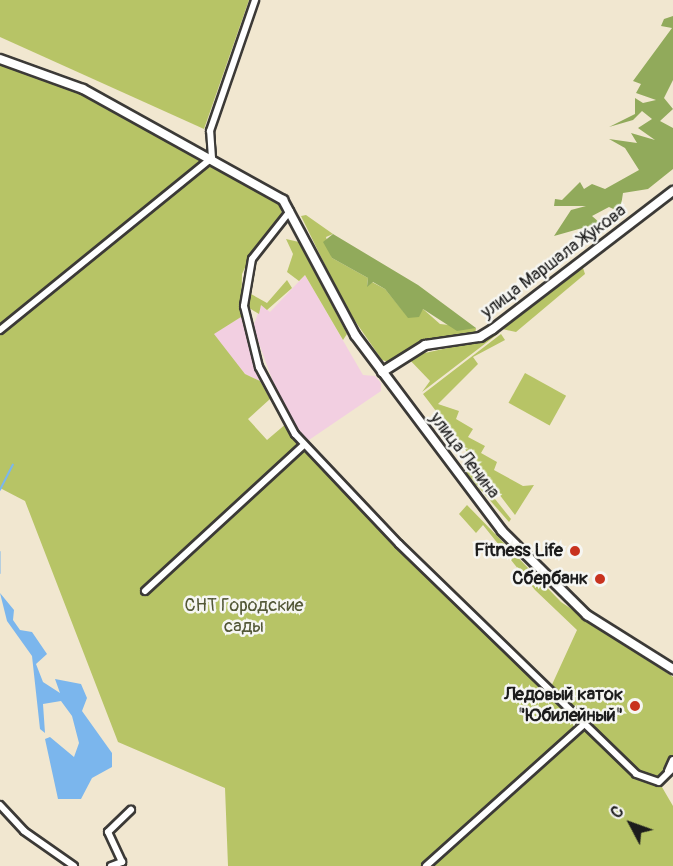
<!DOCTYPE html>
<html>
<head>
<meta charset="utf-8">
<style>
	body { margin:0 }
	#map { position:relative; width:673px; height:866px; overflow:hidden; background:#f1e7d0; font-family:Pangolin,sans-serif }
	div>[style] { position:absolute }
	[style*='--x'] { left:calc(var(--x)*1px); top:calc(var(--y)*1px); width:calc(var(--w)*1px); rotate:calc(var(--a)*1deg) }
	.built>* { inset:0; background:#f2cfe1 }
	.green>* { inset:0; background:#b7c466; transform-origin:0 0 }
	.forest>* { inset:0; background:#91aa5b }
	.water>* { inset:0; background:#7bb6ed }
	.stream>* { height:1.5px; margin:-0.75px; padding:0 0.75px; transform-origin:0.75px; border-radius:0.75px; background:#7bb6ed }
	.roads { filter:drop-shadow(2px 0 #3c3a37) drop-shadow(-2px 0 #3c3a37) drop-shadow(0 2px #3c3a37) drop-shadow(0 -2px #3c3a37) }
	.minor>* { height:6px; margin:-3px; padding:0 3px; transform-origin:3px; border-radius:3px; background:#fff }
	.major>* { height:8px; margin:-4px; padding:0 4px; transform-origin:4px; border-radius:4px; background:#fff }
	.dots>* { width:16px; height:16px; translate:-50% -50%; box-sizing:border-box; border:3px solid #f6f6f2; border-radius:50% }
	span { translate:-50% -50%; white-space:nowrap; text-align:center; line-height:1.15; -webkit-text-stroke:5px #f6f6f2; paint-order:stroke }
	.street-label { font-size:18px; color:#1c1c1c }
	.poi-label { font-size:18px; color:#1c1c1c; font-weight:700 }
	.right { translate:-100% -50%; text-align:right }
	.park-label { font-size:18px; color:#525736 }
	.north { position:absolute; left:601px; top:794px; width:60px; height:60px; -webkit-text-stroke:4px #f6f6f2; paint-order:stroke; rotate:311deg; font-size:16px; font-weight:700; line-height:24px; text-align:center; color:#1c1c1c }
	.north::after { content:''; display:block; margin:auto; width:21px; height:27px; background:#1c1c1c; clip-path:polygon(50% 0,100% 100%,50% 72%,0 100%) }
</style>
</head>
<body>
<div id="map">
	<div class="built">
		<i style="clip-path:polygon(305px 275px,363px 375px,375px 376px,381px 383px,381px 391px,306px 442px,280px 401px,253px 327px,261px 305px,270px 312px)"></i>
		<i style="clip-path:polygon(241px 317px,255px 367px,260px 381px,245px 374px,213px 334px)"></i>
	</div>
	<div class="green">
		<i style="clip-path:polygon(0 0,249px 0,204px 129px,0 37px)"></i>
		<i style="clip-path:polygon(0 65px,87px 96px,281px 203px,282px 218px,253px 251px,242px 274px,241px 317px,214px 334px,245px 374px,260px 381px,270px 399px,248px 419px,267px 440px,287px 423px,550px 689px,577px 630px,535px 590px,483px 525px,476px 533px,459px 514px,467px 505px,561px 602px,673px 677px,673px 760px,659px 782px,673px 806px,673px 866px,228px 866px,225px 788px,118px 742px,25px 501px,0 488px)"></i>
		<i style="clip-path:polygon(306px 215px,333px 234px,326px 237px,332px 258px,368px 278px,367px 286px,372px 282px,385px 289px,408px 317px,423px 309px,440px 324px,476px 328px,475px 335px,421px 343px,389px 362px,382px 360px,346px 308px,301px 216px)"></i>
		<i style="clip-path:polygon(286px 239px,299px 242px,347px 334px,343px 340px,305px 275px,299px 281px,287px 272px,293px 254px)"></i>
		<i style="clip-path:polygon(582px 265px,585px 274px,516px 332px,502px 329px)"></i>
		<i style="clip-path:polygon(287px 280px,292px 288px,267px 310px,261px 305px,259px 314px,246px 306px,251px 294px,267px 303px)"></i>
		<i style="clip-path:polygon(496px 331px,499px 333px,422px 392px,430px 381px,407px 357px,470px 343px)"></i>
		<i style="clip-path:polygon(501px 334px,505px 340px,473px 357px,478px 364px,438px 404px,459px 411px,456px 419px,473px 429px,468px 437px,485px 446px,481px 453px,497px 462px,494px 470px,523px 486px,534px 485px,515px 515px,423px 394px)"></i>
		<i style="left:525px;top:373px;width:47px;height:34px;rotate:29deg"></i>
		<i style="clip-path:polygon(471px 469px,511px 519px,509px 522px,466px 473px)"></i>
	</div>
	<div class="forest">
		<i style="clip-path:polygon(673px 16px,673px 80px,664px 98px,673px 109px,660px 121px,673px 128px,673px 169px,648px 189px,623px 193px,620px 212px,609px 207px,592px 216px,600px 223px,554px 236px,571px 210px,586px 206px,554px 206px,555px 199px,562px 200px,580px 182px,584px 189px,592px 184px,605px 189px,639px 170px,625px 148px,609px 139px,637px 143px,631px 133px,655px 140px,638px 128px,652px 119px,642px 111px,633px 120px,609px 127px,635px 114px,635px 98px,643px 103px,656px 100px,636px 93px,641px 84px,633px 81px,672px 28px,661px 26px,664px 19px)"></i>
		<i style="clip-path:polygon(333px 234px,418px 285px,476px 328px,457px 331px,423px 309px,419px 317px,408px 318px,385px 289px,373px 282px,367px 287px,368px 278px,332px 258px,323px 242px)"></i>
	</div>
	<div class="water">
		<i style="clip-path:polygon(0 593px,14px 610px,13px 620px,20px 630px,32px 632px,47px 654px,36px 664px,43px 682px,60px 693px,55px 679px,81px 684px,87px 698px,82px 711px,112px 753px,112px 767px,92px 778px,81px 799px,58px 799px,45px 739px,50px 737px,74px 757px,79px 743px,72px 716px,61px 701px,43px 704px,45px 733px,40px 729px,32px 656px,7px 621px)"></i>
	</div>
	<div class="stream">
		<i style="--x:0;--y:490;--w:28;--a:-63"></i>
		<i style="--x:0;--y:552;--w:21;--a:90"></i>
	</div>
	<div class="roads">
		<div class="minor">
			<i style="--x:290;--y:211;--w:61;--a:128.4"></i>
			<i style="--x:252;--y:259;--w:48;--a:99.7"></i>
			<i style="--x:244;--y:306;--w:63;--a:76.2"></i>
			<i style="--x:259;--y:367;--w:76;--a:61.8"></i>
			<i style="--x:295;--y:434;--w:151;--a:46.6"></i>
			<i style="--x:399;--y:544;--w:330;--a:44.1"></i>
			<i style="--x:636;--y:774;--w:24;--a:19"></i>
			<i style="--x:659;--y:782;--w:20;--a:-45"></i>
			<i style="--x:0;--y:330;--w:273;--a:-39.1"></i>
			<i style="--x:212;--y:158;--w:27;--a:-94"></i>
			<i style="--x:210;--y:131;--w:139;--a:-71"></i>
			<i style="--x:145;--y:591;--w:216;--a:-42.6"></i>
			<i style="--x:668;--y:771;--w:12;--a:-66"></i>
			<i style="--x:0;--y:805;--w:35;--a:47"></i>
			<i style="--x:24;--y:831;--w:61;--a:35"></i>
			<i style="--x:111;--y:866;--w:12;--a:-20"></i>
			<i style="--x:122;--y:862;--w:33;--a:-115"></i>
			<i style="--x:108;--y:832;--w:32;--a:-44"></i>
			<i style="--x:426;--y:866;--w:212;--a:-41.9"></i>
		</div>
		<div class="major">
			<i style="--x:0;--y:59;--w:88;--a:19.9"></i>
			<i style="--x:83;--y:89;--w:229;--a:29"></i>
			<i style="--x:283;--y:200;--w:153;--a:61.9"></i>
			<i style="--x:355;--y:335;--w:245;--a:53.1"></i>
			<i style="--x:502;--y:531;--w:120;--a:44.7"></i>
			<i style="--x:587;--y:615;--w:102;--a:32.1"></i>
			<i style="--x:382;--y:372;--w:51;--a:-32.1"></i>
			<i style="--x:425;--y:345;--w:56;--a:-8.3"></i>
			<i style="--x:480;--y:337;--w:15;--a:-32"></i>
			<i style="--x:493;--y:329;--w:227;--a:-37.5"></i>
		</div>
	</div>
	<div class="dots">
		<i style="left:575px;top:551px;background:#c8321e"></i>
		<i style="left:600px;top:579px;background:#c8321e"></i>
		<i style="left:635px;top:706px;background:#c8321e"></i>
	</div>
	<div class="street-label">
		<span style="left:554px;top:262px;rotate:-37deg">улица Маршала Жукова</span>
		<span style="left:464px;top:456px;rotate:53deg">улица Ленина</span>
	</div>
	<div class="poi-label">
		<span class="right" style="left:563px;top:551px">Fitness Life</span>
		<span class="right" style="left:588px;top:579px">Сбербанк</span>
		<span class="right" style="left:623px;top:706px">Ледовый каток<br>"Юбилейный"</span>
	</div>
	<div class="park-label">
		<span style="left:244px;top:617px">СНТ Городские<br>сады</span>
	</div>
	<div class="north">С</div>
</div>
</body>
</html>
